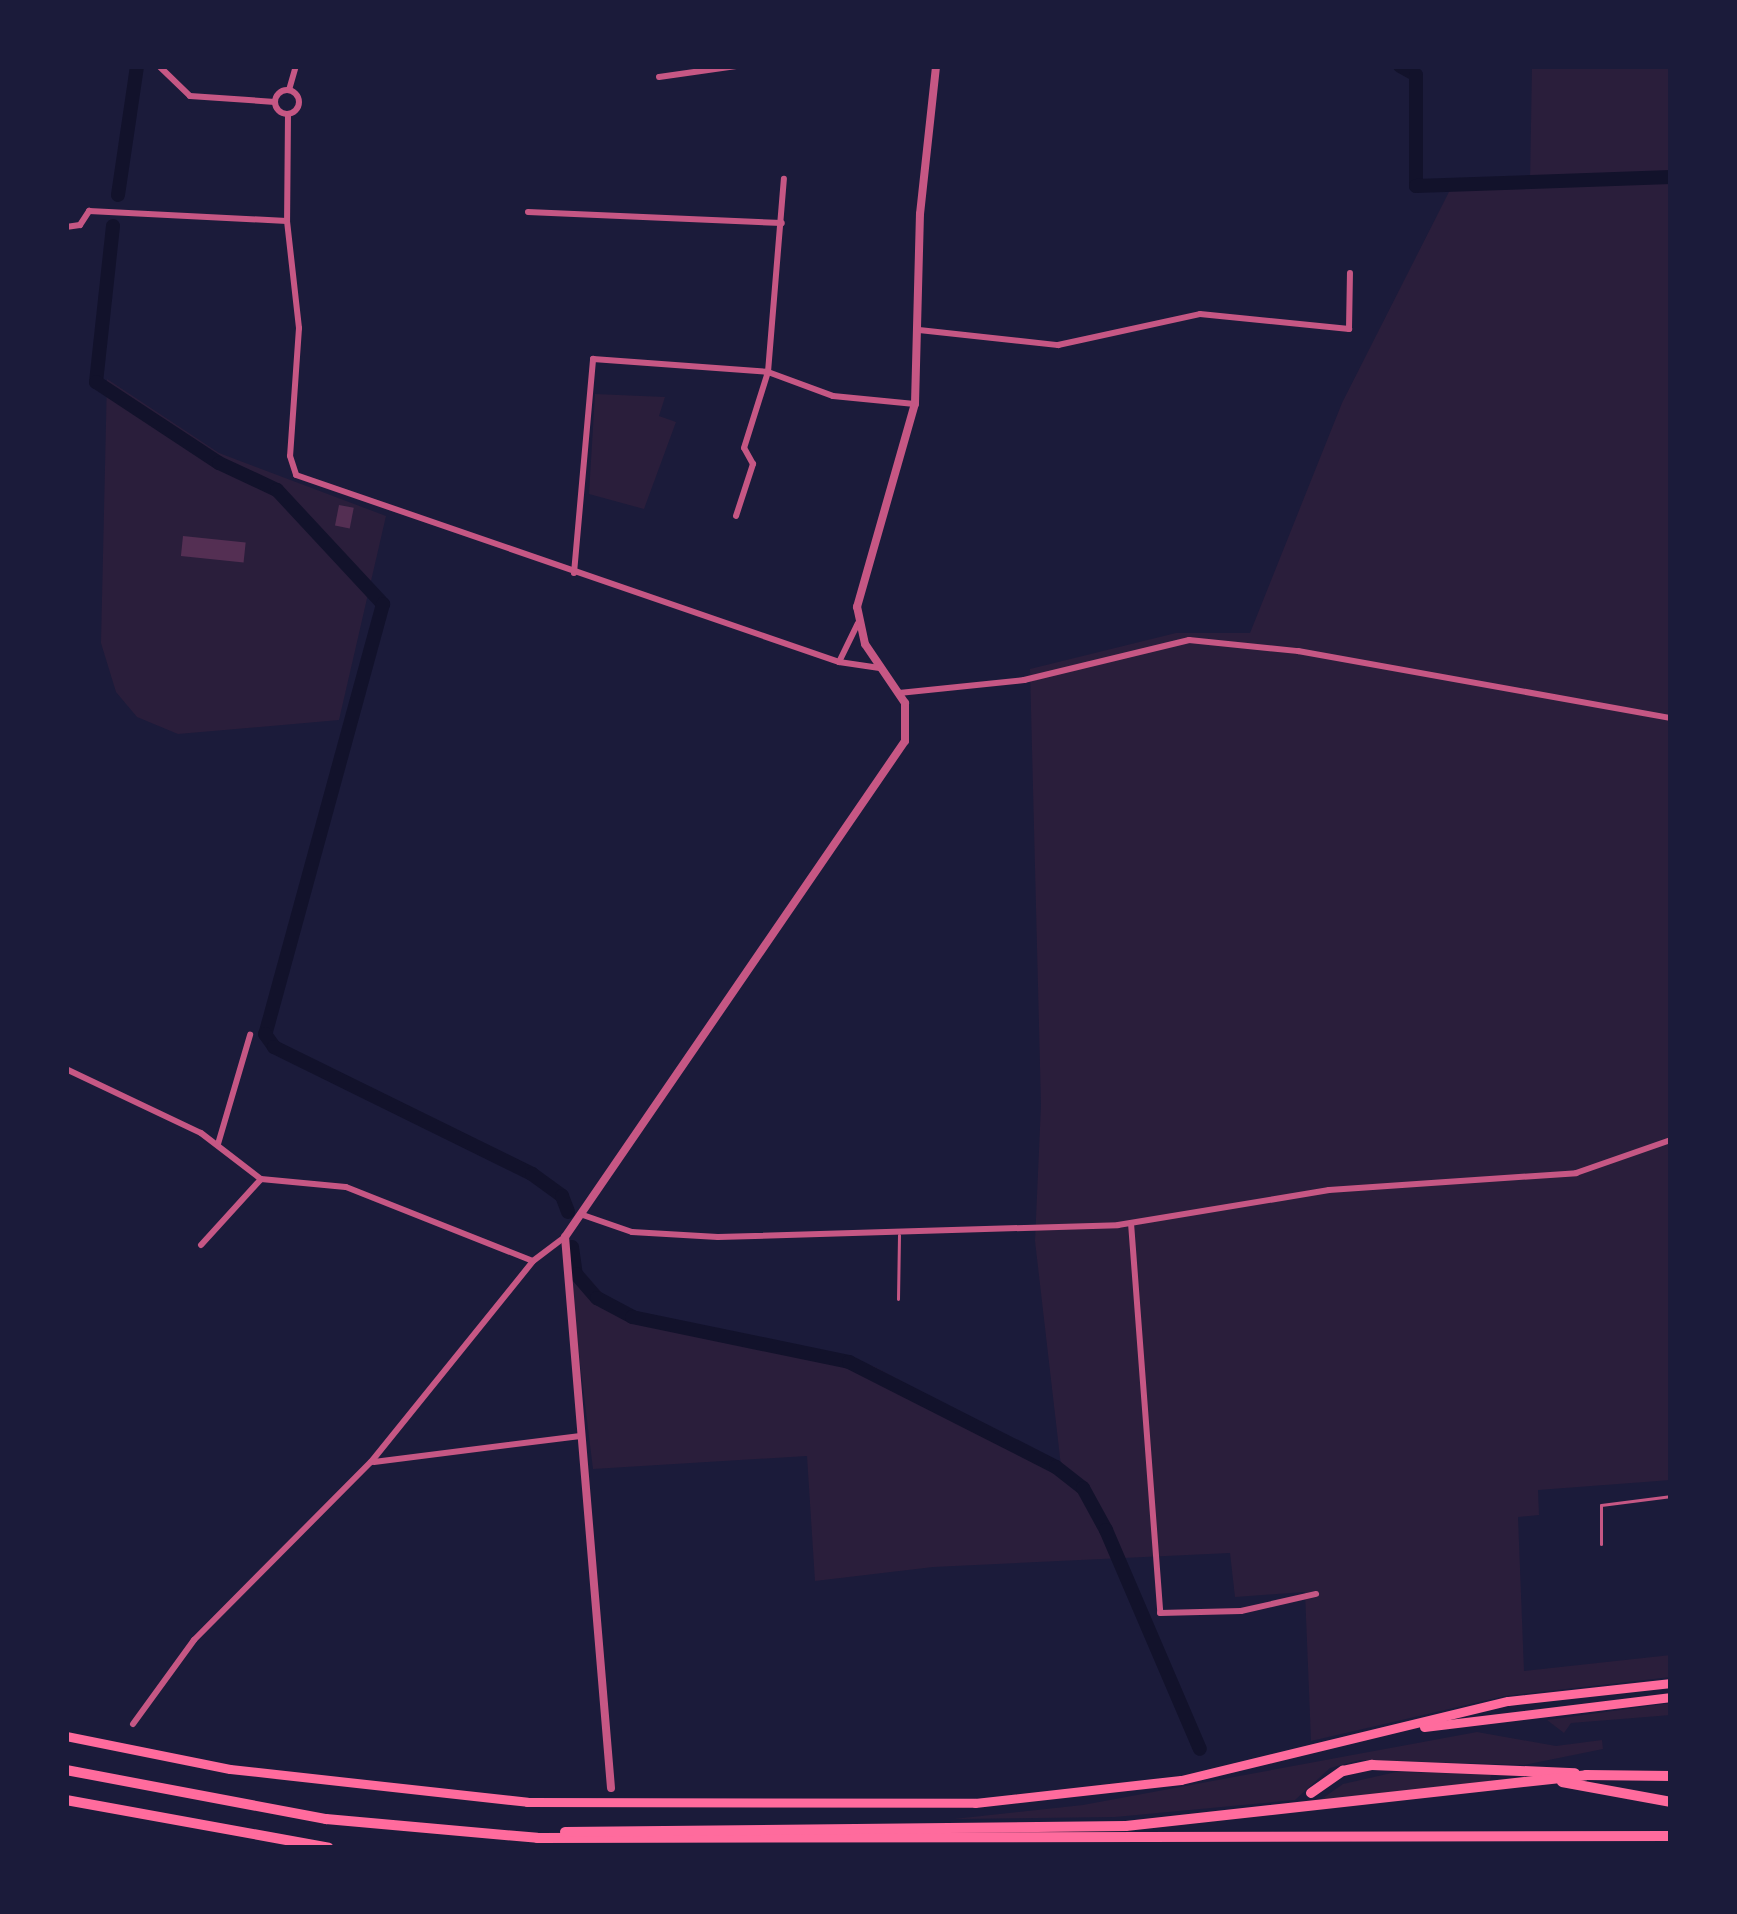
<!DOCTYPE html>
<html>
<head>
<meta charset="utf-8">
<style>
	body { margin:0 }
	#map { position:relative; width:1737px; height:1914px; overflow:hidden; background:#1b1b3a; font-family:Rubik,sans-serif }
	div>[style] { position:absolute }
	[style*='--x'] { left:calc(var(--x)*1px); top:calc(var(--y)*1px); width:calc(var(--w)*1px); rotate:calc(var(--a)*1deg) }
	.green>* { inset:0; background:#2a1e3b }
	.canal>* { height:14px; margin:-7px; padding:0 7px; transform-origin:7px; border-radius:7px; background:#12122b }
	.building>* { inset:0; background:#542f53; transform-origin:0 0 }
	.service>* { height:3px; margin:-1.5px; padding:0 1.5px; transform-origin:1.5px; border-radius:1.5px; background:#c65784 }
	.minor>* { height:6px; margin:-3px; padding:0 3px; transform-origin:3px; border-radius:3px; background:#c65784 }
	.minor>.ring { margin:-3px; padding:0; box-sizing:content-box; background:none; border:6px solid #c65784; border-radius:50% }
	.tertiary>* { height:8px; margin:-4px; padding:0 4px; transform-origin:4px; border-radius:4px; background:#c65784 }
	.primary>* { height:9px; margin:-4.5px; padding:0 4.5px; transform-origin:4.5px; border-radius:4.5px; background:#ff6b9d }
	.motorway>* { height:10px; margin:-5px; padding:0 5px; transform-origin:5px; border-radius:5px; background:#ff6b9d }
	span { translate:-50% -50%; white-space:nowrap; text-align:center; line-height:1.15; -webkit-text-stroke:9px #1b1b3a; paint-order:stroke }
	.frame { position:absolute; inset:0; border:69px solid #1b1b3a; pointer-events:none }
</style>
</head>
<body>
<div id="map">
	<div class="green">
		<i style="clip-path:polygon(1532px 66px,1671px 66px,1671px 1480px,1538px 1490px,1539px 1515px,1518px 1517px,1524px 1671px,1671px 1655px,1671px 1677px,1505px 1696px,1311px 1741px,1305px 1592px,1235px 1597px,1230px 1553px,933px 1567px,815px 1581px,807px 1456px,593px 1469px,570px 1282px,583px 1272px,611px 1303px,648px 1317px,873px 1366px,1061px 1466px,1035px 1241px,1041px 1105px,1030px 669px,1176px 633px,1250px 633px,1342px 403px,1452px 186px,1530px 183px)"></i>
		<i style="clip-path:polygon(107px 379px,219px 453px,386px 516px,339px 720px,178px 734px,137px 717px,116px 692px,101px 643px)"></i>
		<i style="clip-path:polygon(595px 394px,665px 397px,659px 416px,676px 422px,644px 509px,589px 494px)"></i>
		<i style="clip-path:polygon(1671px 1703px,1671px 1715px,1571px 1723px,1564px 1733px,1547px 1720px)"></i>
		<i style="clip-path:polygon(1477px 1732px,1556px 1746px,1602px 1740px,1603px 1749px,1524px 1765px,1360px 1760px,1330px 1768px,1295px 1800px,1115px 1817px,954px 1819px,1083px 1805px)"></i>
		<i style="clip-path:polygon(1396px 1772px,1491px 1774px,1490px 1781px,1320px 1800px,1343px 1784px)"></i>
	</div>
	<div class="canal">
		<i style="--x:1400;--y:66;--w:18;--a:29"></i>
		<i style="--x:1416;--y:75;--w:111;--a:90"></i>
		<i style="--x:1416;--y:186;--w:255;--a:-2"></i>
		<i style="--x:118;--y:195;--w:130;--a:-81.6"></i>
		<i style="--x:113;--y:226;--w:157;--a:96.2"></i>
		<i style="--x:96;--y:382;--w:147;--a:33.4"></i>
		<i style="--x:219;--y:463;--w:64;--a:25"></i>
		<i style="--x:277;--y:490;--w:156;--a:47.1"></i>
		<i style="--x:383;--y:604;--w:446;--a:105.3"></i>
		<i style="--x:265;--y:1034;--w:16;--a:55"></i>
		<i style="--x:274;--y:1047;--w:288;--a:26.2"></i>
		<i style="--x:532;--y:1174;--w:37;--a:36"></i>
		<i style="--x:562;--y:1196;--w:17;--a:69"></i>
		<i style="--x:572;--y:1247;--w:27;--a:82"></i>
		<i style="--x:576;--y:1274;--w:32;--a:49"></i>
		<i style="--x:597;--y:1298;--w:40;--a:28"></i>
		<i style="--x:632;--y:1317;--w:222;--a:11.7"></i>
		<i style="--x:849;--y:1362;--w:232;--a:26.9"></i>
		<i style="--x:1056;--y:1467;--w:34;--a:38"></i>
		<i style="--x:1083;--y:1488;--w:48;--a:61.3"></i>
		<i style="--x:1106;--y:1530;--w:238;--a:66.8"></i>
	</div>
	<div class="building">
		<i style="left:339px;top:505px;width:15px;height:21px;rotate:11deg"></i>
		<i style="left:183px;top:536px;width:63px;height:20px;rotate:6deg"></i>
	</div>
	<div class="service">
		<i style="--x:898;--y:1299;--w:64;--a:-89.1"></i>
		<i style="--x:1601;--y:1544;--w:39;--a:-90"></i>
		<i style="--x:1601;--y:1505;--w:71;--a:-7.3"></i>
	</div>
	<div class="minor">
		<i style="--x:159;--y:66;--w:43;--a:44.1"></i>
		<i style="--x:190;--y:96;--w:85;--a:4"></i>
		<i style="--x:659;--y:77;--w:78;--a:-8.1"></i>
		<i class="ring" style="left:275px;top:90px;width:18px;height:18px"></i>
		<i style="--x:289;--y:90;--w:25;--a:-74"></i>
		<i style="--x:288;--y:114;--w:107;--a:90.5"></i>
		<i style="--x:287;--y:221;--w:108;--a:83.6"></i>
		<i style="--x:299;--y:328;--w:128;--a:94"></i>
		<i style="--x:290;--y:456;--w:20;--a:72"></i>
		<i style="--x:296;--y:475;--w:574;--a:19"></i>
		<i style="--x:839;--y:662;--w:41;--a:8.3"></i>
		<i style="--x:528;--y:212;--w:254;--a:2.5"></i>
		<i style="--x:66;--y:227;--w:14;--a:-8"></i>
		<i style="--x:80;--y:225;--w:17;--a:-57"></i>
		<i style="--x:89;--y:211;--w:198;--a:2.9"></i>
		<i style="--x:919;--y:330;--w:140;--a:6.2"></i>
		<i style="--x:1058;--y:345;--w:145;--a:-12.3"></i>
		<i style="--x:1200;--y:314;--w:150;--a:5.7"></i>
		<i style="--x:1349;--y:329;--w:56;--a:-89"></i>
		<i style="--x:736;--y:516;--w:55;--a:-71.9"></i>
		<i style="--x:753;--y:464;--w:18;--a:-119"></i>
		<i style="--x:744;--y:448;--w:80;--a:-72.5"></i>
		<i style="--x:768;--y:372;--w:194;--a:-85.3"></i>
		<i style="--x:574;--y:573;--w:215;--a:-84.9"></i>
		<i style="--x:593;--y:359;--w:175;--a:4.2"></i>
		<i style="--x:768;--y:372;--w:69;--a:20.3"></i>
		<i style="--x:833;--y:396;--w:82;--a:5.6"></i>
		<i style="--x:839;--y:662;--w:43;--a:-64"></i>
		<i style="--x:899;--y:693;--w:126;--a:-5.9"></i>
		<i style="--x:1024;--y:680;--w:170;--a:-13.6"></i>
		<i style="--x:1189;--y:640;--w:110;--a:5.8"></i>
		<i style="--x:1298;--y:651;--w:379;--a:10.2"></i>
		<i style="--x:66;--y:1069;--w:149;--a:25.4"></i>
		<i style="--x:201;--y:1133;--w:76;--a:37.5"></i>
		<i style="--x:261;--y:1179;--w:85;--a:5.4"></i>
		<i style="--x:346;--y:1187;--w:201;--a:21.6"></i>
		<i style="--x:218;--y:1144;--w:114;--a:-73.6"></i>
		<i style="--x:580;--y:1214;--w:55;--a:19.1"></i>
		<i style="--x:632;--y:1232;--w:86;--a:3.3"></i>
		<i style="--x:718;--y:1237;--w:400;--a:-1.7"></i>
		<i style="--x:1118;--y:1225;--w:214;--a:-9.4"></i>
		<i style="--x:1329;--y:1190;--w:248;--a:-3.9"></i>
		<i style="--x:1576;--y:1173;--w:101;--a:-19.2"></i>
		<i style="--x:1131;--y:1223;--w:391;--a:85.7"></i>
		<i style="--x:1160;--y:1613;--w:81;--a:-1.4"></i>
		<i style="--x:1241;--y:1611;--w:77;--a:-12.8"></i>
		<i style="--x:201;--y:1245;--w:89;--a:-47.7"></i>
		<i style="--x:374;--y:1462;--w:208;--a:-7.2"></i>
		<i style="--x:133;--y:1724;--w:104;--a:-54"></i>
		<i style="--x:194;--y:1640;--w:251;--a:-45.2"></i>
		<i style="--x:371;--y:1462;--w:258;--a:-51.1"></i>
		<i style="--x:533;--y:1261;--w:40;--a:-37"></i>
	</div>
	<div class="tertiary">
		<i style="--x:611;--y:1788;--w:553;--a:-94.77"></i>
		<i style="--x:565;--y:1237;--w:601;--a:-55.57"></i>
		<i style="--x:905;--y:741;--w:38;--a:-90"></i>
		<i style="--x:905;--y:703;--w:71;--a:-124.1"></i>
		<i style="--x:865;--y:644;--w:38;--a:-102"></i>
		<i style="--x:857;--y:607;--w:211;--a:-74.1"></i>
		<i style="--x:915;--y:404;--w:190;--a:-88.5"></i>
		<i style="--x:920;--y:214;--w:149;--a:-83.8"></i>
	</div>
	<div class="primary">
		<i style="--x:1424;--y:1727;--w:249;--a:-6.9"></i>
		<i style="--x:66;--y:1736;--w:167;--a:11.4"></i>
		<i style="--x:230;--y:1769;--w:299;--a:6.3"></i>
		<i style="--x:527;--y:1802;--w:448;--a:0.1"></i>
		<i style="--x:975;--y:1803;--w:207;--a:-6.4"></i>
		<i style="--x:1181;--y:1780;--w:336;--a:-13.6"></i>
		<i style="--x:1508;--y:1701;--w:164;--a:-6.3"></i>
	</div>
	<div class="motorway">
		<i style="--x:66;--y:1770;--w:265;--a:10.7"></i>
		<i style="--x:326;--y:1819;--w:212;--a:5.1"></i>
		<i style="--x:537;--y:1838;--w:1134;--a:-0.1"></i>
		<i style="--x:1562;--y:1782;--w:111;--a:10.4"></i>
		<i style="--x:1311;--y:1793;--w:39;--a:-35"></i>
		<i style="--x:1343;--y:1771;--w:30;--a:-12"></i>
		<i style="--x:1372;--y:1765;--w:203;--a:2.3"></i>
		<i style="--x:66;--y:1800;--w:267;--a:10.3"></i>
		<i style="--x:565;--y:1832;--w:561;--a:-0.61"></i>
		<i style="--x:1126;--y:1826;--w:463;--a:-6.3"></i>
		<i style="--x:1586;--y:1775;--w:85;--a:0.7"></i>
	</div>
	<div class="frame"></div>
</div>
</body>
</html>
